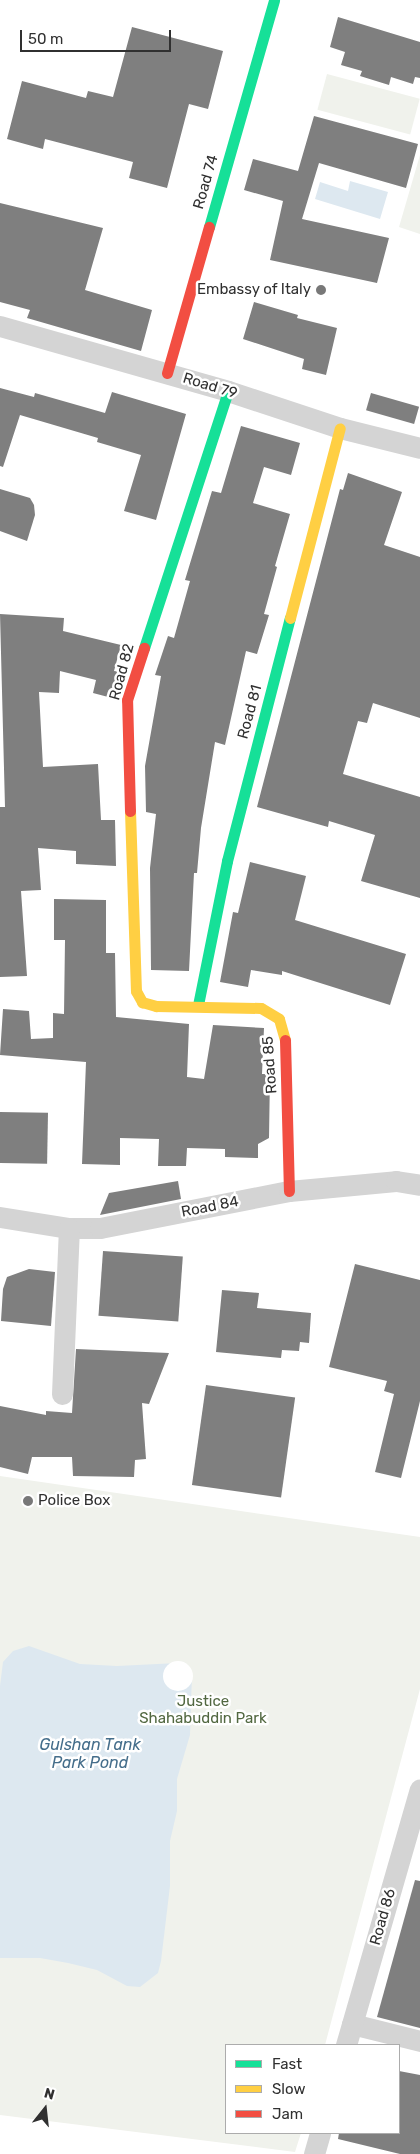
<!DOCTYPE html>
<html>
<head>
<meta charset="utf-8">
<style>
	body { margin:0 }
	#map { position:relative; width:420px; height:2154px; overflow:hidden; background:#fff; font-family:Rubik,sans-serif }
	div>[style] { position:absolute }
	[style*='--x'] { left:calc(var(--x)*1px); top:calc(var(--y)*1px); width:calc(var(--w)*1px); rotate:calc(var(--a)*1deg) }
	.green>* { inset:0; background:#f0f2ec; transform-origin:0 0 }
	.water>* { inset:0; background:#dde8f0 }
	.pier>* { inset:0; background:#fff }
	.round { border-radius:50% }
	.building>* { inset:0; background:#7f7f7f; transform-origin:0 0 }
	.street>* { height:21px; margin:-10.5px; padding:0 10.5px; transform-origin:10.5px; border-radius:10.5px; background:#d4d4d4 }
	.fast>* { height:11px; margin:-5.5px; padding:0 5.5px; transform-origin:5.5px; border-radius:5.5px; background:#16e098 }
	.slow>* { height:11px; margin:-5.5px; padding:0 5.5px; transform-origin:5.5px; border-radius:5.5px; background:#ffcf43 }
	.jam>* { height:11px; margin:-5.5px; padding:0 5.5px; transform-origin:5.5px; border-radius:5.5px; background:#f24e42 }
	.dots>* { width:14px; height:14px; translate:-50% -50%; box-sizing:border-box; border:2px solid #fff; border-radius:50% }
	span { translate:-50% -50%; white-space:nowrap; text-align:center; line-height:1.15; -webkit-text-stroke:5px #fff; paint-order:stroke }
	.street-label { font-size:15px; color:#303030 }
	.poi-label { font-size:15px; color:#303030 }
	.right { translate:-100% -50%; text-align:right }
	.left { translate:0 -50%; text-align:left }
	.park-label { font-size:15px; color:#526841 }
	.water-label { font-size:16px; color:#456e8b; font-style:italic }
	.legend { position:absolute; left:225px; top:2044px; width:175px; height:90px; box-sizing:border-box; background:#fff; border:1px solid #acacac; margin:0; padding:6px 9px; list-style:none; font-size:15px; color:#303030 }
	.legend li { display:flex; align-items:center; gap:10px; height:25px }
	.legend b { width:25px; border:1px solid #acacac }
	.north { position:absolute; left:20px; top:2084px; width:50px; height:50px; -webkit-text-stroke:4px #fff; paint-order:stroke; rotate:16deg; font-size:14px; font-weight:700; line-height:20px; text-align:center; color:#303030 }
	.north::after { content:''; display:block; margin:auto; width:18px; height:22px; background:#303030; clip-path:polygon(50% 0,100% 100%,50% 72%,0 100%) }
	.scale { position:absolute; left:20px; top:30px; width:151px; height:22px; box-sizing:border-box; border:2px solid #303030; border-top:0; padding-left:6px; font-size:15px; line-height:18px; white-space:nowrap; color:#303030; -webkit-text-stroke:4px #fff; paint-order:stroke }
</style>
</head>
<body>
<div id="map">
	<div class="green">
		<i style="left:327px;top:74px;width:96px;height:37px;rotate:15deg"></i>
		<i style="clip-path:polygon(420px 155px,420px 234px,399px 227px)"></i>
		<i style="clip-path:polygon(0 1476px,420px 1537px,420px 1689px,325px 2045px,226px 2045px,226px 2133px,301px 2133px,295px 2152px,0 2115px)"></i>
	</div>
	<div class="water">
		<i style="clip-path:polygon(350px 181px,388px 192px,380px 219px,315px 199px,320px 182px,348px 191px)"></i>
		<i style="clip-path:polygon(29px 1646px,80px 1664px,117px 1666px,178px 1663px,192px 1674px,190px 1735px,177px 1779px,177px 1811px,170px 1841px,170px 1886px,161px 1961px,158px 1973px,140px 1987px,127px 1986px,97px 1970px,68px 1963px,40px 1958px,0 1958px,0 1686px,3px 1662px,13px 1651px)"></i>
	</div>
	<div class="pier">
		<i class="round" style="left:163px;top:1661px;width:30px;height:30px"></i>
	</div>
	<div class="building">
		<i style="clip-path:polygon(338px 17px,420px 42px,420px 78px,415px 77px,413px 84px,391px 77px,389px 85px,360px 76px,362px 71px,341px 65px,345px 52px,330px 47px)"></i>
		<i style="clip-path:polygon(132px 27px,223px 51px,208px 109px,189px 104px,167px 188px,129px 178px,133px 162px,45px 139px,43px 149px,7px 139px,22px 81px,86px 98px,88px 91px,113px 97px)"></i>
		<i style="clip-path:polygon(314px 116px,418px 144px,406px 188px,319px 163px,302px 219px,389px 238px,377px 283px,270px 260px,283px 201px,244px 190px,253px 159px,298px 171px)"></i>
		<i style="clip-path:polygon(0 203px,103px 228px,85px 290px,152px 310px,141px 351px,27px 318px,30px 310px,0 302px)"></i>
		<i style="clip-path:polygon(254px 302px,298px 315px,297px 318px,337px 328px,326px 375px,302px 369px,304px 359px,243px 339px)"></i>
		<i style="clip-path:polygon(0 388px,34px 397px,35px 393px,105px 413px,112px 392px,186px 414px,156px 520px,124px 511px,141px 455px,97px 442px,98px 438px,20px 415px,3px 467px,0 466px)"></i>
		<i style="left:371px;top:393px;width:50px;height:18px;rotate:16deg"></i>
		<i style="clip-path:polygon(241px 426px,300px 443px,291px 475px,264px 467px,253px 503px,290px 514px,275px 566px,277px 567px,264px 614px,269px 615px,257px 654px,246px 651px,225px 745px,215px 742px,201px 828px,197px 873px,194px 873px,189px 971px,151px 970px,150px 868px,156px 814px,146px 812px,145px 766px,161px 676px,155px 675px,168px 636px,174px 638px,190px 581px,185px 580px,212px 491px,221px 493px)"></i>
		<i style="clip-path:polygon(348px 473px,402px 492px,384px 545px,420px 557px,420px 718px,373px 703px,367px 723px,358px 721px,343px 774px,420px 797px,420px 898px,361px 881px,375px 835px,329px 821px,328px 827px,257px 807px,340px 489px,343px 490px)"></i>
		<i style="clip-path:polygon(0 489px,30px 498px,34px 505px,35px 515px,27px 541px,0 531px)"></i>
		<i style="clip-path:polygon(0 614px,64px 618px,63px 631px,121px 645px,114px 671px,120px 672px,112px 698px,93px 693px,96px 680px,60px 671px,59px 693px,39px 692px,43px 767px,98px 764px,101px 820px,115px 820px,116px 866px,76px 864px,76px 851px,38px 848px,41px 890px,21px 891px,27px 976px,0 977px,0 807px,5px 807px)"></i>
		<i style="clip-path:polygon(250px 862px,306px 876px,295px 920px,406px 954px,390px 1005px,282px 971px,282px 975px,251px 970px,248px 987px,220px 982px,233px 912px,238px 913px)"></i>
		<i style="clip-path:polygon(54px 899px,106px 900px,106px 953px,115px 953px,116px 1017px,189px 1024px,187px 1077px,204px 1079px,213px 1025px,264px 1028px,262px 1074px,270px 1074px,269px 1138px,258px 1144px,258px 1158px,225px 1157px,225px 1149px,187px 1148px,186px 1166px,158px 1166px,159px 1139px,120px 1138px,120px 1165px,82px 1164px,86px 1062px,0 1055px,3px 1009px,29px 1011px,31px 1039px,53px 1038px,53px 1013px,64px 1014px,65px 940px,54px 940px)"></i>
		<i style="left:0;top:1112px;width:48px;height:51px;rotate:1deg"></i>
		<i style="clip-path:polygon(178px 1181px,181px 1199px,100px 1215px,109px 1193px)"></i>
		<i style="left:103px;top:1251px;width:80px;height:65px;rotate:4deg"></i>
		<i style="clip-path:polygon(355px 1264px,420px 1280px,420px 1401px,401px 1478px,375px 1472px,394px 1394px,384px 1391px,387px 1381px,329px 1367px)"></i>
		<i style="clip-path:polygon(29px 1269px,55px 1272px,51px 1326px,1px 1321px,3px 1289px,7px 1277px)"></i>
		<i style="clip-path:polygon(222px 1290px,259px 1293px,257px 1308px,311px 1313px,309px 1343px,300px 1342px,299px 1351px,282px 1350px,281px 1358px,216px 1352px)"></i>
		<i style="clip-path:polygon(76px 1349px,169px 1353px,149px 1404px,142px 1403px,146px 1459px,135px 1460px,134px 1477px,73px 1476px,72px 1457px,32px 1457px,28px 1474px,0 1467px,0 1406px,46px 1415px,46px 1411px,72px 1413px)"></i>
		<i style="left:206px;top:1385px;width:90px;height:101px;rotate:8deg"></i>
		<i style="clip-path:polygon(415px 1880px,420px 1881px,420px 2028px,377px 2017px)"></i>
		<i style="clip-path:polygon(399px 2071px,420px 2075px,420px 2154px,400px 2154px,338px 2139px,339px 2133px,399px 2133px)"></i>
	</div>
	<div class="street">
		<i style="--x:0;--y:326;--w:237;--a:15.9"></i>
		<i style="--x:228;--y:391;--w:118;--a:18.3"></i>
		<i style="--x:340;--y:428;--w:82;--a:14"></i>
		<i style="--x:0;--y:1217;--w:70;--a:9.1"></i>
		<i style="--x:69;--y:1228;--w:31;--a:0"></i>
		<i style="--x:100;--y:1228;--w:193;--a:-11.1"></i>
		<i style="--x:289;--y:1191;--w:107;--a:-5.3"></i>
		<i style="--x:396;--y:1181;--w:24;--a:9"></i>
		<i style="--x:62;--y:1394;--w:166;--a:-87.6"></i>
		<i style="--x:352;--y:2024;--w:70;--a:14"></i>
		<i style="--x:346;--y:2045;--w:266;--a:-73.9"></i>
		<i style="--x:314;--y:2154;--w:22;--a:-74"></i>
	</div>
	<div class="fast">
		<i style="--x:209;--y:227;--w:236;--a:-74"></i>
		<i style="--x:144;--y:648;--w:270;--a:-71.9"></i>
		<i style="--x:198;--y:1005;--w:147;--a:-78.6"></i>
		<i style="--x:227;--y:861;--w:251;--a:-75.5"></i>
	</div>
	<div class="slow">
		<i style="--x:290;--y:618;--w:196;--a:-75.3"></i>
		<i style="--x:130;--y:811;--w:180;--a:88.1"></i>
		<i style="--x:136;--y:991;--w:13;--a:61"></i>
		<i style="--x:142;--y:1002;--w:15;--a:16"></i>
		<i style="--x:156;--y:1006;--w:105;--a:1.1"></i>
		<i style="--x:261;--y:1008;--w:21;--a:31"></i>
		<i style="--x:279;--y:1019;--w:22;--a:74"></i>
	</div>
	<div class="jam">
		<i style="--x:167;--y:373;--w:152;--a:-74"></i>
		<i style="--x:130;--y:811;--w:111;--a:-91.5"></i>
		<i style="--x:127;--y:700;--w:55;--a:-71.9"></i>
		<i style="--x:285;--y:1040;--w:151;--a:88.5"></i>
	</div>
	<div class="dots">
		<i style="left:321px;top:290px;background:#787878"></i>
		<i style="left:28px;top:1501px;background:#787878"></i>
	</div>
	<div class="street-label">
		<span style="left:206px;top:182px;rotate:-74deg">Road 74</span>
		<span style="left:210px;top:386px;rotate:17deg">Road 79</span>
		<span style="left:122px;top:672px;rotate:-75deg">Road 82</span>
		<span style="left:250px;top:712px;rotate:-75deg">Road 81</span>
		<span style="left:270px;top:1065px;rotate:-94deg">Road 85</span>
		<span style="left:210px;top:1207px;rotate:-11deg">Road 84</span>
		<span style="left:383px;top:1917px;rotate:-74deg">Road 86</span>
	</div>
	<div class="poi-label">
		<span class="right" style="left:311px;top:290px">Embassy of Italy</span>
		<span class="left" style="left:38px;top:1501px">Police Box</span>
	</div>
	<div class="park-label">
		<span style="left:203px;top:1710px">Justice<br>Shahabuddin Park</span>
	</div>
	<div class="water-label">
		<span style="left:90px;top:1754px">Gulshan Tank<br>Park Pond</span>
	</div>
	<ul class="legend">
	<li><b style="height:6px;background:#16e098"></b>Fast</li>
	<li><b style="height:6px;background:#ffcf43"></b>Slow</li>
	<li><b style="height:6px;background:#f24e42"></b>Jam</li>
	</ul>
	<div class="north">N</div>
	<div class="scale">50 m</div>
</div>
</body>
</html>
